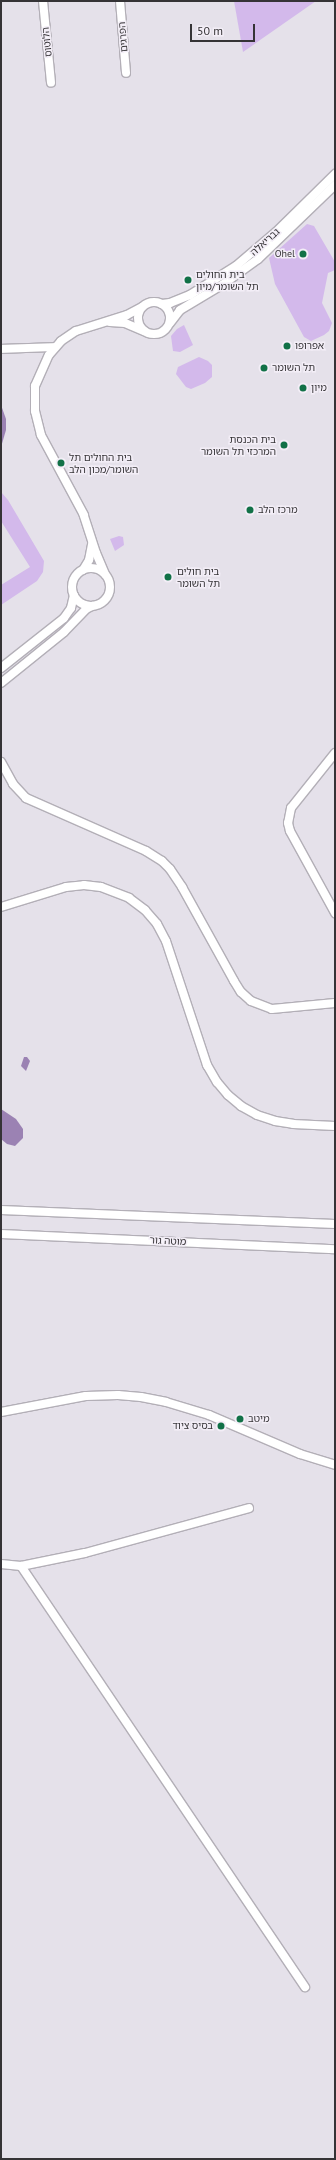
<!DOCTYPE html>
<html>
<head>
<meta charset="utf-8">
<style>
	body { margin:0 }
	#map { position:relative; width:336px; height:2160px; overflow:hidden; background:#e5e1ea; font-family:"PT Sans","Noto Sans Hebrew",sans-serif }
	div>[style] { position:absolute }
	[style*='--x'] { left:calc(var(--x)*1px); top:calc(var(--y)*1px); width:calc(var(--w)*1px); rotate:calc(var(--a)*1deg) }
	.green>* { inset:0; background:#d3b9eb }
	.water>* { inset:0; background:#9b82b3 }
	.roads { filter:drop-shadow(1px 0 #b3afb7) drop-shadow(-1px 0 #b3afb7) drop-shadow(0 1px #b3afb7) drop-shadow(0 -1px #b3afb7) }
	.minor>* { height:8px; margin:-4px; padding:0 4px; transform-origin:4px; border-radius:4px; background:#fff }
	.minor>.ring { margin:-4px; padding:0; box-sizing:content-box; background:none; border:8px solid #fff; border-radius:50% }
	.dots>* { width:11px; height:11px; translate:-50% -50%; box-sizing:border-box; border:2px solid #f3eef7; border-radius:50% }
	span { translate:-50% -50%; white-space:nowrap; text-align:center; line-height:1.15; -webkit-text-stroke:3px #f3eef7; paint-order:stroke }
	.street-label { font-size:10px; color:#353336 }
	.poi-label { font-size:10px; color:#353336 }
	.right { translate:-100% -50%; text-align:right }
	.left { translate:0 -50%; text-align:left }
	.frame { position:absolute; inset:0; border:2px solid #353336; pointer-events:none }
	.scale { position:absolute; left:190px; top:24px; width:65px; height:18px; box-sizing:border-box; border:2px solid #353336; border-top:0; padding-left:5px; font-size:12px; line-height:14px; white-space:nowrap; color:#353336; -webkit-text-stroke:3px #f3eef7; paint-order:stroke }
</style>
</head>
<body>
<div id="map">
	<div class="green">
		<i style="clip-path:polygon(234px 1px,316px 1px,243px 52px)"></i>
		<i style="clip-path:polygon(307px 224px,314px 226px,335px 262px,335px 270px,328px 273px,322px 303px,332px 323px,329px 331px,324px 335px,311px 341px,304px 337px,275px 284px,269px 258px)"></i>
		<i style="clip-path:polygon(184px 325px,193px 345px,180px 352px,173px 351px,171px 336px,177px 329px)"></i>
		<i style="clip-path:polygon(199px 357px,208px 361px,212px 365px,212px 377px,205px 383px,191px 389px,186px 387px,176px 374px,178px 367px)"></i>
		<i style="clip-path:polygon(1px 492px,8px 500px,44px 561px,43px 572px,37px 581px,1px 605px,1px 585px,30px 567px,1px 521px)"></i>
		<i style="clip-path:polygon(119px 536px,123px 537px,124px 545px,115px 551px,110px 539px)"></i>
	</div>
	<div class="water">
		<i style="clip-path:polygon(1px 405px,6px 419px,6px 430px,1px 447px)"></i>
		<i style="clip-path:polygon(24px 1057px,27px 1057px,30px 1061px,26px 1071px,21px 1066px)"></i>
		<i style="clip-path:polygon(1px 1109px,16px 1119px,23px 1129px,23px 1138px,15px 1146px,7px 1144px,1px 1139px)"></i>
	</div>
	<div class="roads">
		<div class="minor">
			<i style="--x:43;--y:1;--w:82;--a:84.4"></i>
			<i style="--x:120;--y:1;--w:72;--a:85.2"></i>
			<i class="ring" style="left:138px;top:302px;width:24px;height:24px"></i>
			<i style="--x:162;--y:304;--w:8;--a:-7"></i>
			<i style="--x:170;--y:303;--w:22;--a:-22"></i>
			<i style="--x:190;--y:295;--w:54;--a:-32.2"></i>
			<i style="--x:236;--y:266;--w:52;--a:-40.4"></i>
			<i style="--x:276;--y:232;--w:83;--a:-44.5"></i>
			<i style="--x:110;--y:322;--w:15;--a:4"></i>
			<i style="--x:125;--y:323;--w:21;--a:23"></i>
			<i style="--x:170;--y:323;--w:16;--a:-52"></i>
			<i style="--x:180;--y:310;--w:49;--a:-30.8"></i>
			<i style="--x:222;--y:285;--w:44;--a:-35.8"></i>
			<i style="--x:258;--y:259;--w:107;--a:-43.9"></i>
			<i style="--x:1;--y:349;--w:54;--a:-2.1"></i>
			<i class="ring" style="left:72px;top:568px;width:30px;height:30px"></i>
			<i style="--x:83;--y:570;--w:12;--a:-59"></i>
			<i style="--x:89;--y:560;--w:16;--a:-79"></i>
			<i style="--x:105;--y:574;--w:23;--a:-113"></i>
			<i style="--x:96;--y:553;--w:40;--a:-108"></i>
			<i style="--x:84;--y:515;--w:91;--a:-118.3"></i>
			<i style="--x:41;--y:435;--w:25;--a:-104"></i>
			<i style="--x:35;--y:411;--w:25;--a:-90"></i>
			<i style="--x:35;--y:386;--w:34;--a:-66"></i>
			<i style="--x:49;--y:355;--w:18;--a:-49"></i>
			<i style="--x:61;--y:341;--w:18;--a:-34"></i>
			<i style="--x:76;--y:331;--w:53;--a:-17.4"></i>
			<i style="--x:127;--y:315;--w:17;--a:-28"></i>
			<i style="--x:1;--y:668;--w:80;--a:-38.4"></i>
			<i style="--x:64;--y:618;--w:12;--a:-55"></i>
			<i style="--x:71;--y:608;--w:13;--a:-77"></i>
			<i style="--x:1;--y:683;--w:81;--a:-39"></i>
			<i style="--x:64;--y:632;--w:32;--a:-46"></i>
			<i style="--x:86;--y:609;--w:7;--a:-27"></i>
			<i style="--x:335;--y:753;--w:70;--a:128.7"></i>
			<i style="--x:291;--y:808;--w:15;--a:101"></i>
			<i style="--x:288;--y:823;--w:8;--a:76"></i>
			<i style="--x:290;--y:831;--w:94;--a:61.2"></i>
			<i style="--x:1;--y:762;--w:25;--a:61"></i>
			<i style="--x:13;--y:784;--w:19;--a:47"></i>
			<i style="--x:26;--y:798;--w:131;--a:23.8"></i>
			<i style="--x:146;--y:851;--w:19;--a:32"></i>
			<i style="--x:162;--y:861;--w:11;--a:45"></i>
			<i style="--x:170;--y:869;--w:22;--a:56"></i>
			<i style="--x:182;--y:887;--w:107;--a:61"></i>
			<i style="--x:234;--y:981;--w:13;--a:58"></i>
			<i style="--x:241;--y:992;--w:13;--a:42"></i>
			<i style="--x:251;--y:1001;--w:22;--a:21"></i>
			<i style="--x:272;--y:1009;--w:63;--a:-5.4"></i>
			<i style="--x:1;--y:907;--w:68;--a:-17.1"></i>
			<i style="--x:66;--y:887;--w:18;--a:-6"></i>
			<i style="--x:84;--y:885;--w:17;--a:7"></i>
			<i style="--x:101;--y:887;--w:30;--a:21"></i>
			<i style="--x:129;--y:898;--w:20;--a:37"></i>
			<i style="--x:145;--y:910;--w:18;--a:49"></i>
			<i style="--x:157;--y:924;--w:19;--a:62"></i>
			<i style="--x:166;--y:941;--w:131;--a:71.7"></i>
			<i style="--x:207;--y:1065;--w:20;--a:60"></i>
			<i style="--x:217;--y:1082;--w:17;--a:50"></i>
			<i style="--x:228;--y:1095;--w:17;--a:40"></i>
			<i style="--x:241;--y:1106;--w:18;--a:29"></i>
			<i style="--x:257;--y:1115;--w:19;--a:18"></i>
			<i style="--x:275;--y:1121;--w:18;--a:9"></i>
			<i style="--x:293;--y:1124;--w:42;--a:2.7"></i>
			<i style="--x:1;--y:1210;--w:334;--a:2.4"></i>
			<i style="--x:1;--y:1234;--w:334;--a:2.6"></i>
			<i style="--x:1;--y:1412;--w:86;--a:-10.7"></i>
			<i style="--x:86;--y:1396;--w:32;--a:-2"></i>
			<i style="--x:118;--y:1395;--w:23;--a:5"></i>
			<i style="--x:141;--y:1397;--w:25;--a:11"></i>
			<i style="--x:166;--y:1402;--w:45;--a:16.8"></i>
			<i style="--x:209;--y:1415;--w:99;--a:23.2"></i>
			<i style="--x:300;--y:1454;--w:37;--a:17"></i>
			<i style="--x:1;--y:1564;--w:20;--a:6"></i>
			<i style="--x:21;--y:1566;--w:65;--a:-11.5"></i>
			<i style="--x:85;--y:1553;--w:170;--a:-15.3"></i>
			<i style="--x:21;--y:1566;--w:508;--a:56"></i>
		</div>
	</div>
	<div class="dots">
		<i style="left:303px;top:254px;background:#117147"></i>
		<i style="left:188px;top:280px;background:#117147"></i>
		<i style="left:287px;top:346px;background:#117147"></i>
		<i style="left:264px;top:368px;background:#117147"></i>
		<i style="left:303px;top:388px;background:#117147"></i>
		<i style="left:284px;top:445px;background:#117147"></i>
		<i style="left:61px;top:463px;background:#117147"></i>
		<i style="left:250px;top:510px;background:#117147"></i>
		<i style="left:168px;top:577px;background:#117147"></i>
		<i style="left:240px;top:1419px;background:#117147"></i>
		<i style="left:221px;top:1426px;background:#117147"></i>
	</div>
	<div class="street-label">
		<span style="left:123px;top:37px;rotate:-95deg">הפרגים</span>
		<span style="left:47px;top:42px;rotate:-96deg">הלוטוס</span>
		<span style="left:265px;top:242px;rotate:-42deg">גבריאלה</span>
		<span style="left:168px;top:1241px;rotate:3deg">מוטה גור</span>
	</div>
	<div class="poi-label">
		<span class="right" style="left:295px;top:254px">Ohel</span>
		<span class="left" style="left:196px;top:280px">בית החולים<br>תל השומר/מיון</span>
		<span class="left" style="left:295px;top:346px">אפרופו</span>
		<span class="left" style="left:272px;top:368px">תל השומר</span>
		<span class="left" style="left:311px;top:388px">מיון</span>
		<span class="right" style="left:276px;top:445px">בית הכנסת<br>המרכזי תל השומר</span>
		<span class="left" style="left:69px;top:463px">בית החולים תל<br>השומר/מכון הלב</span>
		<span class="left" style="left:258px;top:510px">מרכז הלב</span>
		<span class="left" style="left:177px;top:577px">בית חולים<br>תל השומר</span>
		<span class="left" style="left:248px;top:1419px">מיטב</span>
		<span class="right" style="left:213px;top:1426px">בסיס ציוד</span>
	</div>
	<div class="frame"></div>
	<div class="scale">50 m</div>
</div>
</body>
</html>
